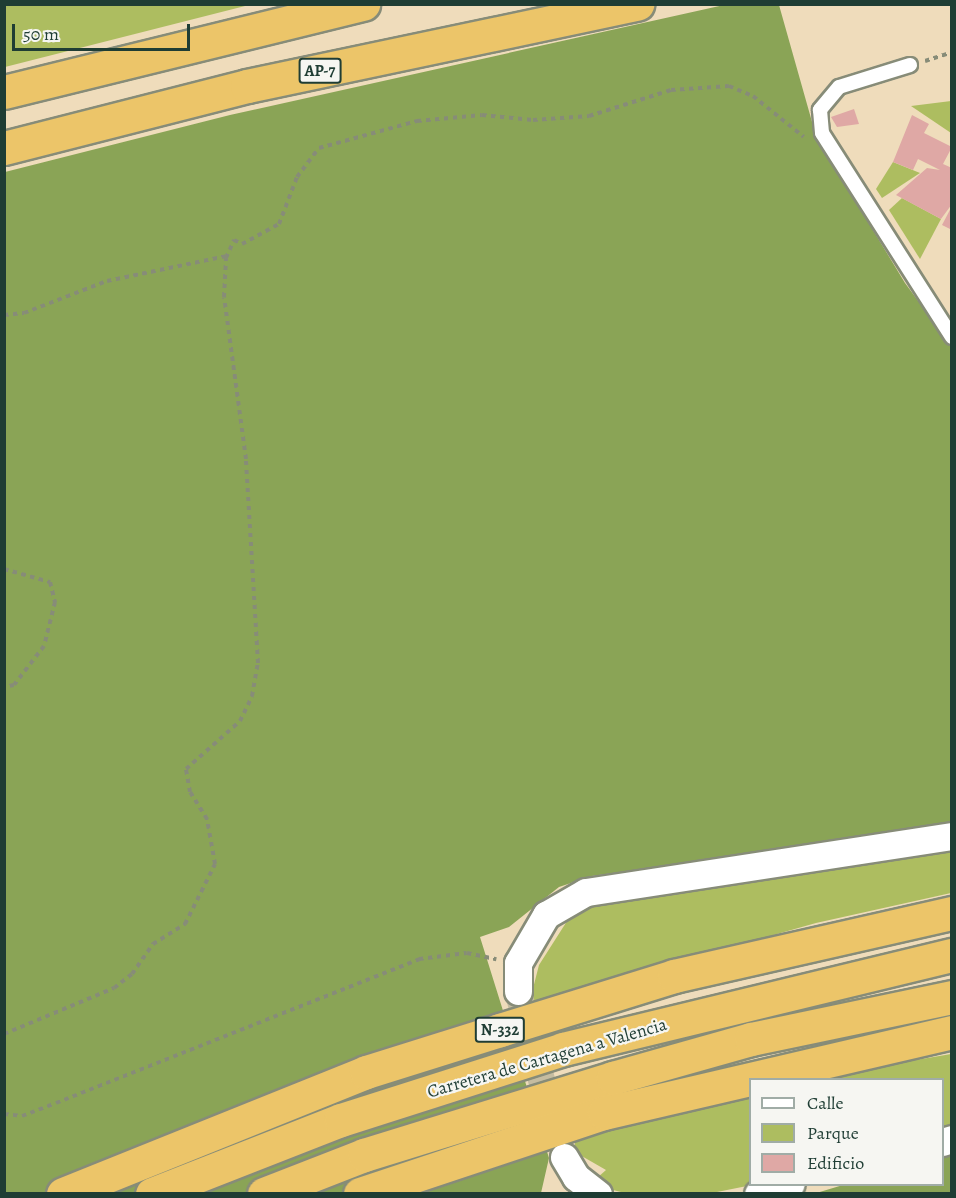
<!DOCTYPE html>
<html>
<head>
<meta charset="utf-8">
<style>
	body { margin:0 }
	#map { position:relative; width:956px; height:1198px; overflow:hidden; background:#efdcbb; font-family:Alegreya,serif }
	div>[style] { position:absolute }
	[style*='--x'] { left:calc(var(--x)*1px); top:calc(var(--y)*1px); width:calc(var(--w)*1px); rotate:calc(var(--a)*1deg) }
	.green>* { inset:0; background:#adbd60 }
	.forest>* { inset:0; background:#8aa456 }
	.building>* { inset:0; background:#dfa8a5 }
	.minor-tunnel>* { height:27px; margin-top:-13.5px; transform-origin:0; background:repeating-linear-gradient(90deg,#c5bca0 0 27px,transparent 0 41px) }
	.path>* { height:4px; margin-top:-2px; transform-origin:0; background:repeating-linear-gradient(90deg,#878c78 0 4.5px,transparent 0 9px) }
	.roads { filter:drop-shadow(2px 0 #878c78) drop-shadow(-2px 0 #878c78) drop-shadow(0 2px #878c78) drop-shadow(0 -2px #878c78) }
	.service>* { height:14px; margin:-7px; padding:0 7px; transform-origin:7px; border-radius:7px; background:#fff }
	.minor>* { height:27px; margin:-13.5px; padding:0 13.5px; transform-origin:13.5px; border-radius:13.5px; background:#fff }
	.trunk>* { height:33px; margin:-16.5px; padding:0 16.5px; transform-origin:16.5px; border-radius:16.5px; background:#ecc569 }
	.motorway>* { height:33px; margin:-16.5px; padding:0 16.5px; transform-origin:16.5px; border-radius:16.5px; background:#ecc569 }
	span { translate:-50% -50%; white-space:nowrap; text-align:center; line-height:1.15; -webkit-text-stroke:4.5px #f6f6f2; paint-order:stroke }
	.shield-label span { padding:2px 4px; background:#f6f6f2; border:2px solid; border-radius:4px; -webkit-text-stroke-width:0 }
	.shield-label { font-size:16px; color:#1f3d34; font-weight:700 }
	.street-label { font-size:18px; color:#1f3d34 }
	.frame { position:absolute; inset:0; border:6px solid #1f3d34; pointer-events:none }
	.legend { position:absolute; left:749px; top:1078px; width:195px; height:108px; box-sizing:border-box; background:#f6f6f2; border:2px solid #a0aca6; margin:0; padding:8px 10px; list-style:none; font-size:18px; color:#1f3d34 }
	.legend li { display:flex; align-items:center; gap:12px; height:30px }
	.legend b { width:30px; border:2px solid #a0aca6 }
	.scale { position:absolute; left:12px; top:24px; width:178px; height:27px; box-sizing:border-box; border:3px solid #1f3d34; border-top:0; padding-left:8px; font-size:18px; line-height:21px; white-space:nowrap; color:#1f3d34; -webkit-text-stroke:4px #f6f6f2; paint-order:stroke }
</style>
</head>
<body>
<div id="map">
	<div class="green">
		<i style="clip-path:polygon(5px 4px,249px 4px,249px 5px,5px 67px)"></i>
		<i style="clip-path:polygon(951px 101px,951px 133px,911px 106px)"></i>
		<i style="clip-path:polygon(893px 162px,920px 173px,882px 198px,876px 189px)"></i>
		<i style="clip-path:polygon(902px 198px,941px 219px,920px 259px,889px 210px)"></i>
		<i style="clip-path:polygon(951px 848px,951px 893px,816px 923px,529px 1004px,539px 965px,569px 918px,598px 902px)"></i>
		<i style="clip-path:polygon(951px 1054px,951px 1129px,943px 1131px,942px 1080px,799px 1080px)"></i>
		<i style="clip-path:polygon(750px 1090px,752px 1185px,712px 1193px,625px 1193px,609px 1189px,597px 1178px,606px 1170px,573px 1151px,577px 1136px)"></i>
	</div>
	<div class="forest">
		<i style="clip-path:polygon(724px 5px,779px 5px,816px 136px,905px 283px,951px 346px,951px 825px,592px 876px,559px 887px,509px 927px,480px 937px,549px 1158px,541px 1193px,5px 1194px,5px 172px,230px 115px)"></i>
		<i style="clip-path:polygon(951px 1150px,951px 1193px,813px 1194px,843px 1185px,942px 1184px,943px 1153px)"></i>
	</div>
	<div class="building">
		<i style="clip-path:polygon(854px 109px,859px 124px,837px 127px,831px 117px)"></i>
		<i style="clip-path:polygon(912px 115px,929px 124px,924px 133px,952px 147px,943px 164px,952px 168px,952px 204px,941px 219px,896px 195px,927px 168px,940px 170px,918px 159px,913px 170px,893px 162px)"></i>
		<i style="clip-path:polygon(952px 206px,952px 230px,942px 225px)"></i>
	</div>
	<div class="minor-tunnel">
		<i style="--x:518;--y:991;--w:132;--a:75.1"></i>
	</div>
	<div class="path">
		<i style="--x:925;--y:61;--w:28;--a:-18"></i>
		<i style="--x:4;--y:315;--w:20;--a:-6"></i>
		<i style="--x:24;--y:313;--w:89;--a:-21.1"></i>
		<i style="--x:107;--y:281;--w:123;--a:-11.8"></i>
		<i style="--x:4;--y:569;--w:48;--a:15.8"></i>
		<i style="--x:50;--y:582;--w:21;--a:76"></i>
		<i style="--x:55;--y:602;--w:45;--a:104"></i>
		<i style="--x:44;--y:646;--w:49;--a:127.6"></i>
		<i style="--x:14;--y:685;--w:10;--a:169"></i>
		<i style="--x:4;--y:1034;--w:119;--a:-22.7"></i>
		<i style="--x:114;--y:988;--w:23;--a:-38"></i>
		<i style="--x:132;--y:974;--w:37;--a:-55"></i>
		<i style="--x:153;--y:944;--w:38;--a:-32"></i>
		<i style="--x:185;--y:924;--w:67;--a:-63.4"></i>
		<i style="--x:215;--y:864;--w:46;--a:-100.1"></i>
		<i style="--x:207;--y:819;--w:32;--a:-122"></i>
		<i style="--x:190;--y:792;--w:23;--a:-100"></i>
		<i style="--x:186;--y:769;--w:72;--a:-41.6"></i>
		<i style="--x:240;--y:721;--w:28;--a:-64"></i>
		<i style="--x:252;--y:696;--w:34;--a:-80"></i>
		<i style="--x:258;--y:663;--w:204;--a:-93.4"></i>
		<i style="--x:246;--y:459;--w:163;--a:-97.7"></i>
		<i style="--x:224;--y:297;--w:39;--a:-87"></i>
		<i style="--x:226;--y:258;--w:20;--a:-66"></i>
		<i style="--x:234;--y:240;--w:9;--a:27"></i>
		<i style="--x:242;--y:244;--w:42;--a:-28.4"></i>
		<i style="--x:279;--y:224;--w:50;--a:-69"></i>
		<i style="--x:297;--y:177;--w:36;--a:-53"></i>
		<i style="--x:319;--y:148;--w:102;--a:-15.4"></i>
		<i style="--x:417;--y:121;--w:65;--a:-5.3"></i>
		<i style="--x:482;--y:115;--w:51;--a:5.6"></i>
		<i style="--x:533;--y:120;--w:56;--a:-4.1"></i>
		<i style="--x:589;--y:116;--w:86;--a:-17.6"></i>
		<i style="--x:671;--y:90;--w:58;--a:-3.9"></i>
		<i style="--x:729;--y:86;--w:26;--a:23"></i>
		<i style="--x:753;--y:96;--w:65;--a:38.8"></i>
		<i style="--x:4;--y:1114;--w:18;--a:6"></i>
		<i style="--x:22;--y:1116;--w:36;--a:-21"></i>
		<i style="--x:56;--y:1103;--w:391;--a:-21.6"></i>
		<i style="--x:419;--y:959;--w:48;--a:-7.1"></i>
		<i style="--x:467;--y:953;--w:30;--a:12"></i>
	</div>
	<div class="roads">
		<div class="service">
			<i style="--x:910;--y:65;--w:74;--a:162.8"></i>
			<i style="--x:839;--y:87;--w:30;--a:130"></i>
			<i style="--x:820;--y:110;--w:23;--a:85"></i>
			<i style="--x:822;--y:133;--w:242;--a:57.5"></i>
		</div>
		<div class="minor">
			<i style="--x:518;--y:991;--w:28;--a:-90"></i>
			<i style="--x:518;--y:963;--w:56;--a:-59.7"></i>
			<i style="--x:546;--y:915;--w:46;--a:-29.9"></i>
			<i style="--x:586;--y:892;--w:370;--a:-8.7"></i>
			<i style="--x:942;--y:1142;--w:10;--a:-17"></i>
			<i style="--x:564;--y:1157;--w:23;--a:59"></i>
			<i style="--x:576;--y:1177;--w:28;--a:38"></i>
			<i style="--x:758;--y:1194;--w:34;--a:-17"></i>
		</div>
		<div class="trunk">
			<i style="--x:63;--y:1194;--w:327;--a:-21.9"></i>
			<i style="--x:366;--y:1072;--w:140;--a:-17.4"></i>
			<i style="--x:500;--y:1030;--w:182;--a:-17.2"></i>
			<i style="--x:674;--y:976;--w:285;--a:-12.8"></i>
			<i style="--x:152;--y:1194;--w:203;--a:-21.4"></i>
			<i style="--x:341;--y:1120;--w:233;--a:-17.7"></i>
			<i style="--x:563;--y:1049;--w:400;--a:-13.6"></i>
			<i style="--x:264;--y:1194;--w:107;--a:-21.3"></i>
			<i style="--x:364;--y:1155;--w:261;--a:-17.2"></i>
			<i style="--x:613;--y:1078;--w:143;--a:-15.8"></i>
			<i style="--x:751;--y:1039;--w:205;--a:-11.8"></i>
			<i style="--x:360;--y:1194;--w:257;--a:-18.4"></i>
			<i style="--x:604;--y:1113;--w:357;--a:-13.1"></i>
		</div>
		<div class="motorway">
			<i style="--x:4;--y:92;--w:370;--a:-13.8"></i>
			<i style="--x:4;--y:148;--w:251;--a:-14.3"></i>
			<i style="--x:247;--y:86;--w:399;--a:-11.9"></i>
		</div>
	</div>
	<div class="shield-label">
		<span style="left:320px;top:71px">AP-7</span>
		<span style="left:500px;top:1030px">N-332</span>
	</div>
	<div class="street-label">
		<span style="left:547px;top:1058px;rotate:-16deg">Carretera de Cartagena a Valencia</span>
	</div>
	<div class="frame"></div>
	<ul class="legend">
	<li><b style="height:8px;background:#fff"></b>Calle</li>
	<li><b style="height:16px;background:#adbd60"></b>Parque</li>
	<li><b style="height:16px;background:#dfa8a5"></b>Edificio</li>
	</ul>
	<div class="scale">50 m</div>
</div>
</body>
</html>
